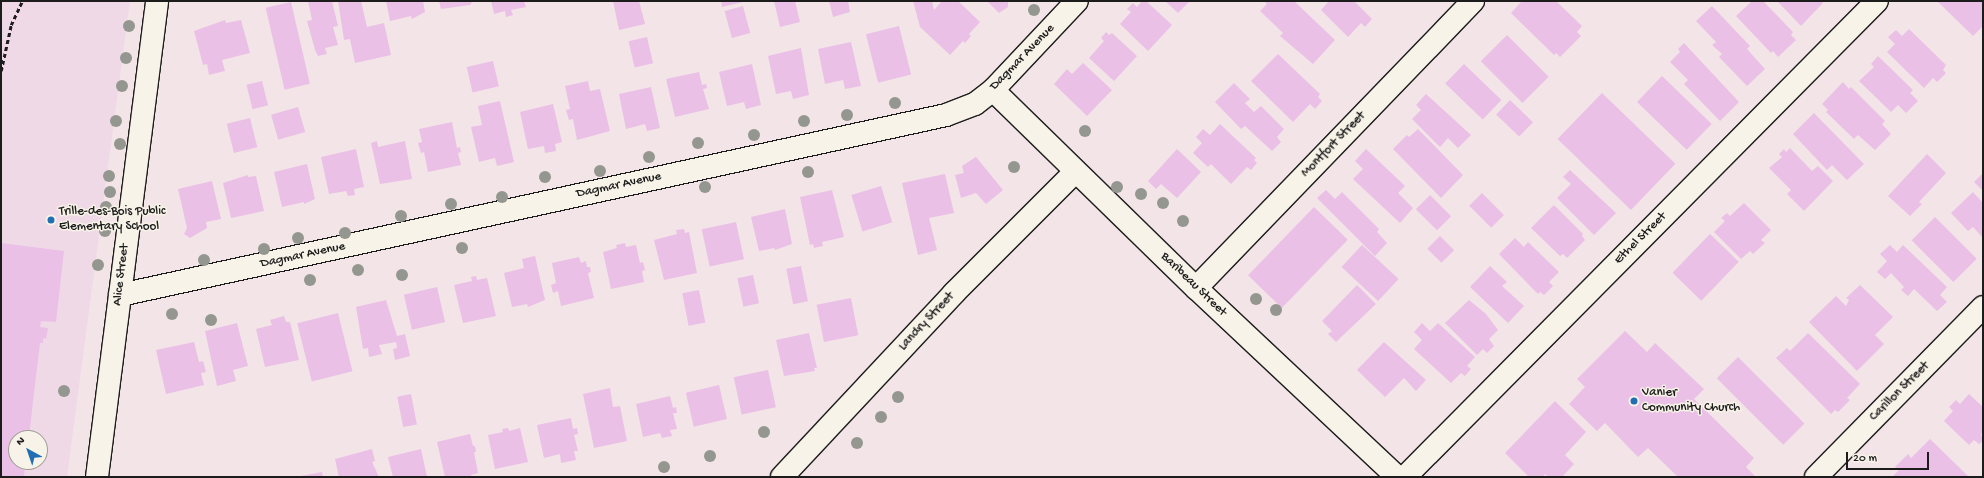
<!DOCTYPE html>
<html>
<head>
<meta charset="utf-8">
<style>
	body { margin:0 }
	#map { position:relative; width:1984px; height:478px; overflow:hidden; background:#f3e4e7; font-family:"Gochi Hand",sans-serif }
	div>[style] { position:absolute }
	[style*='--x'] { left:calc(var(--x)*1px); top:calc(var(--y)*1px); width:calc(var(--w)*1px); rotate:calc(var(--a)*1deg) }
	.built>* { inset:0; background:#f0d9e7 }
	.building>* { inset:0; background:#eac0e6; transform-origin:0 0 }
	.path>* { height:2.5px; margin-top:-1.25px; transform-origin:0; background:repeating-linear-gradient(90deg,#1c1c1c 0 4px,transparent 0 7px) }
	.roads { filter:drop-shadow(1px 0 #1c1c1c) drop-shadow(-1px 0 #1c1c1c) drop-shadow(0 1px #1c1c1c) drop-shadow(0 -1px #1c1c1c) }
	.minor>* { height:22px; margin:-11px; padding:0 11px; transform-origin:11px; border-radius:11px; background:#f7f3e8 }
	.trees>* { width:12px; height:12px; margin:-6px; border-radius:50%; background:#94978f }
	.dots>* { width:11px; height:11px; translate:-50% -50%; box-sizing:border-box; border:2px solid #f7f3e8; border-radius:50% }
	span { translate:-50% -50%; white-space:nowrap; text-align:center; line-height:1.15; -webkit-text-stroke:3px #f7f3e8; paint-order:stroke }
	.street-label { font-size:13px; color:#1c1c1c }
	.poi-label { font-size:13px; color:#1c1c1c }
	.left { translate:0 -50%; text-align:left }
	.frame { position:absolute; inset:0; border:2px solid #1c1c1c; pointer-events:none }
	.north { position:absolute; left:8px; top:430px; width:40px; height:40px; box-sizing:border-box; background:#f7f3e8; border:1px solid #9f9d96; border-radius:50%; rotate:320deg; font-size:11px; font-weight:700; line-height:16px; text-align:center; color:#1c1c1c }
	.north::after { content:''; display:block; margin:auto; width:14px; height:18px; background:#1f6fb2; clip-path:polygon(50% 0,100% 100%,50% 72%,0 100%) }
	.scale { position:absolute; left:1846px; top:452px; width:83px; height:18px; box-sizing:border-box; border:2px solid #1c1c1c; border-top:0; padding-left:5px; font-size:12px; line-height:14px; white-space:nowrap; color:#1c1c1c; -webkit-text-stroke:3px #f7f3e8; paint-order:stroke }
</style>
</head>
<body>
<div id="map">
	<div class="built">
		<i style="clip-path:polygon(evenodd,1px 1px,130px 1px,67px 477px,1px 477px,1px 1px,16px 438px,40px 438px,40px 462px,16px 462px,16px 438px)"></i>
	</div>
	<div class="building">
		<i style="clip-path:polygon(308px 1px,332px 1px,338px 26px,333px 27px,338px 45px,325px 48px,327px 54px,318px 56px,315px 50px,307px 21px,312px 20px)"></i>
		<i style="clip-path:polygon(338px 1px,361px 1px,367px 27px,384px 23px,391px 55px,355px 63px,350px 39px,344px 40px)"></i>
		<i style="clip-path:polygon(386px 1px,423px 1px,425px 12px,412px 19px,411px 16px,390px 21px)"></i>
		<i style="clip-path:polygon(439px 1px,472px 1px,472px 2px,470px 5px,441px 9px)"></i>
		<i style="clip-path:polygon(491px 1px,524px 1px,526px 7px,511px 10px,513px 15px,506px 17px,505px 11px,494px 14px)"></i>
		<i style="clip-path:polygon(613px 1px,639px 1px,645px 24px,619px 30px)"></i>
		<i style="clip-path:polygon(721px 1px,743px 1px,743px 2px,722px 7px)"></i>
		<i style="clip-path:polygon(774px 1px,795px 1px,800px 22px,780px 27px)"></i>
		<i style="clip-path:polygon(829px 1px,848px 1px,850px 12px,833px 17px)"></i>
		<i style="clip-path:polygon(913px 1px,932px 1px,934px 10px,942px 1px,958px 1px,980px 22px,969px 34px,971px 36px,965px 43px,963px 41px,950px 55px,920px 27px)"></i>
		<i style="clip-path:polygon(987px 1px,1008px 1px,1008px 7px,999px 13px)"></i>
		<i style="clip-path:polygon(1142px 1px,1146px 1px,1172px 25px,1148px 51px,1120px 24px,1131px 12px,1127px 9px,1133px 3px,1137px 7px)"></i>
		<i style="clip-path:polygon(1165px 1px,1190px 1px,1178px 13px)"></i>
		<i style="clip-path:polygon(1264px 1px,1294px 1px,1335px 40px,1313px 64px,1280px 36px,1283px 33px,1260px 11px,1267px 4px)"></i>
		<i style="clip-path:polygon(1329px 1px,1354px 1px,1372px 19px,1365px 27px,1361px 23px,1348px 37px,1321px 10px)"></i>
		<i style="clip-path:polygon(1522px 1px,1556px 1px,1582px 26px,1577px 32px,1581px 36px,1560px 57px,1556px 53px,1554px 55px,1511px 13px)"></i>
		<i style="clip-path:polygon(1752px 1px,1763px 1px,1793px 32px,1791px 35px,1796px 40px,1778px 57px,1773px 51px,1771px 53px,1736px 16px)"></i>
		<i style="clip-path:polygon(1777px 1px,1821px 1px,1823px 3px,1801px 26px)"></i>
		<i style="clip-path:polygon(1937px 1px,1983px 1px,1983px 26px,1973px 36px)"></i>
		<i style="left:291px;top:2px;width:84px;height:26px;rotate:77deg"></i>
		<i style="left:743px;top:6px;width:28px;height:19px;rotate:75deg"></i>
		<i style="clip-path:polygon(1712px 6px,1750px 46px,1747px 49px,1765px 69px,1747px 86px,1719px 57px,1722px 54px,1712px 45px,1716px 42px,1696px 21px)"></i>
		<i style="clip-path:polygon(225px 20px,226px 23px,241px 20px,250px 53px,222px 60px,225px 71px,209px 75px,207px 64px,203px 65px,194px 31px)"></i>
		<i style="left:899px;top:26px;width:50px;height:34px;rotate:76deg"></i>
		<i style="clip-path:polygon(1909px 29px,1946px 65px,1943px 70px,1946px 73px,1937px 82px,1933px 78px,1924px 88px,1887px 52px,1895px 44px,1888px 37px,1896px 30px,1902px 36px)"></i>
		<i style="clip-path:polygon(1106px 32px,1109px 35px,1112px 33px,1137px 56px,1114px 81px,1089px 58px,1104px 41px,1101px 38px)"></i>
		<i style="left:1507px;top:35px;width:59px;height:37px;rotate:45deg"></i>
		<i style="left:647px;top:37px;width:27px;height:19px;rotate:77deg"></i>
		<i style="clip-path:polygon(851px 42px,861px 86px,845px 89px,843px 80px,825px 84px,818px 49px)"></i>
		<i style="clip-path:polygon(1684px 43px,1739px 102px,1720px 121px,1684px 84px,1688px 80px,1670px 62px,1680px 52px,1678px 49px)"></i>
		<i style="clip-path:polygon(801px 48px,809px 95px,793px 99px,791px 91px,776px 94px,768px 56px)"></i>
		<i style="clip-path:polygon(1278px 54px,1320px 94px,1318px 97px,1322px 101px,1315px 109px,1310px 104px,1293px 122px,1251px 81px)"></i>
		<i style="clip-path:polygon(1878px 56px,1913px 90px,1910px 93px,1918px 101px,1906px 113px,1898px 105px,1891px 112px,1859px 81px,1874px 67px,1871px 64px)"></i>
		<i style="left:493px;top:61px;width:26px;height:27px;rotate:77deg"></i>
		<i style="clip-path:polygon(1083px 63px,1112px 90px,1087px 116px,1054px 84px,1067px 69px,1072px 74px)"></i>
		<i style="clip-path:polygon(752px 64px,761px 105px,746px 109px,744px 102px,727px 106px,719px 72px)"></i>
		<i style="left:1464px;top:64px;width:52px;height:27px;rotate:44deg"></i>
		<i style="clip-path:polygon(699px 72px,702px 85px,706px 84px,707px 88px,703px 89px,709px 109px,675px 117px,666px 79px)"></i>
		<i style="left:1662px;top:76px;width:69px;height:36px;rotate:44deg"></i>
		<i style="left:262px;top:81px;width:25px;height:16px;rotate:76deg"></i>
		<i style="clip-path:polygon(588px 81px,590px 91px,600px 89px,610px 131px,577px 140px,573px 119px,569px 120px,566px 110px,570px 109px,565px 86px)"></i>
		<i style="clip-path:polygon(1843px 82px,1849px 89px,1851px 87px,1885px 121px,1882px 124px,1891px 134px,1875px 150px,1858px 135px,1854px 139px,1826px 112px,1828px 110px,1822px 104px)"></i>
		<i style="clip-path:polygon(1234px 83px,1250px 99px,1245px 103px,1254px 112px,1261px 106px,1284px 129px,1277px 137px,1281px 142px,1272px 151px,1245px 126px,1241px 129px,1215px 102px)"></i>
		<i style="clip-path:polygon(651px 87px,660px 128px,647px 131px,645px 124px,626px 129px,619px 94px)"></i>
		<i style="left:1602px;top:93px;width:102px;height:64px;rotate:44deg"></i>
		<i style="clip-path:polygon(1426px 94px,1471px 135px,1458px 148px,1448px 138px,1440px 147px,1412px 119px,1421px 110px,1416px 105px)"></i>
		<i style="left:1510px;top:100px;width:32px;height:20px;rotate:44deg"></i>
		<i style="clip-path:polygon(500px 101px,514px 162px,497px 166px,495px 158px,479px 162px,471px 127px,482px 125px,478px 106px)"></i>
		<i style="clip-path:polygon(553px 104px,562px 142px,555px 144px,556px 151px,545px 153px,544px 146px,528px 149px,520px 112px)"></i>
		<i style="left:298px;top:107px;width:26px;height:28px;rotate:74deg"></i>
		<i style="clip-path:polygon(1814px 113px,1864px 164px,1847px 180px,1832px 165px,1827px 170px,1793px 134px)"></i>
		<i style="left:250px;top:118px;width:30px;height:24px;rotate:76deg"></i>
		<i style="clip-path:polygon(452px 122px,457px 148px,460px 147px,461px 152px,458px 153px,461px 165px,428px 172px,424px 152px,421px 153px,418px 143px,422px 142px,419px 129px)"></i>
		<i style="clip-path:polygon(1220px 124px,1256px 158px,1254px 160px,1257px 163px,1251px 170px,1247px 167px,1231px 184px,1211px 164px,1208px 167px,1193px 153px,1202px 143px,1196px 137px,1203px 129px,1210px 135px)"></i>
		<i style="clip-path:polygon(1418px 129px,1463px 175px,1441px 198px,1393px 149px,1407px 135px,1409px 137px)"></i>
		<i style="clip-path:polygon(377px 141px,378px 147px,405px 141px,412px 179px,380px 184px,371px 143px)"></i>
		<i style="clip-path:polygon(1790px 148px,1812px 171px,1818px 166px,1833px 181px,1804px 211px,1787px 194px,1791px 190px,1769px 168px,1782px 157px,1779px 154px,1784px 149px,1786px 152px)"></i>
		<i style="clip-path:polygon(356px 149px,364px 187px,354px 189px,355px 195px,348px 196px,346px 191px,329px 194px,321px 157px)"></i>
		<i style="clip-path:polygon(1177px 149px,1201px 172px,1177px 198px,1161px 184px,1156px 189px,1148px 181px)"></i>
		<i style="clip-path:polygon(1366px 149px,1405px 186px,1398px 193px,1413px 208px,1400px 223px,1353px 179px,1363px 169px,1355px 161px)"></i>
		<i style="clip-path:polygon(1927px 154px,1946px 173px,1919px 202px,1922px 204px,1910px 216px,1888px 196px)"></i>
		<i style="clip-path:polygon(976px 157px,1003px 190px,986px 204px,976px 193px,961px 198px,955px 175px,964px 173px,962px 166px)"></i>
		<i style="clip-path:polygon(307px 164px,315px 199px,304px 204px,304px 202px,282px 207px,274px 172px)"></i>
		<i style="clip-path:polygon(1570px 170px,1616px 213px,1594px 235px,1557px 198px,1571px 184px,1563px 177px)"></i>
		<i style="clip-path:polygon(1983px 173px,1983px 191px,1974px 182px)"></i>
		<i style="clip-path:polygon(945px 174px,954px 213px,929px 218px,937px 250px,918px 255px,902px 183px)"></i>
		<i style="clip-path:polygon(248px 175px,248px 177px,256px 176px,264px 211px,231px 218px,223px 183px)"></i>
		<i style="clip-path:polygon(212px 181px,221px 219px,206px 222px,207px 228px,190px 238px,184px 234px,187px 228px,178px 189px)"></i>
		<i style="left:881px;top:186px;width:38px;height:31px;rotate:73deg"></i>
		<i style="clip-path:polygon(832px 190px,844px 237px,822px 242px,823px 246px,814px 248px,813px 244px,810px 245px,800px 197px)"></i>
		<i style="clip-path:polygon(1326px 190px,1335px 199px,1342px 192px,1379px 229px,1377px 232px,1387px 243px,1375px 256px,1317px 198px)"></i>
		<i style="clip-path:polygon(1973px 192px,1983px 203px,1983px 238px,1973px 227px,1968px 231px,1951px 213px)"></i>
		<i style="left:1482px;top:193px;width:31px;height:18px;rotate:45deg"></i>
		<i style="left:1430px;top:195px;width:30px;height:20px;rotate:45deg"></i>
		<i style="clip-path:polygon(1744px 203px,1771px 230px,1761px 240px,1765px 243px,1753px 254px,1750px 251px,1741px 259px,1714px 232px,1725px 221px,1721px 218px,1727px 213px,1730px 216px)"></i>
		<i style="clip-path:polygon(1554px 205px,1583px 234px,1582px 236px,1585px 240px,1567px 258px,1563px 254px,1560px 256px,1531px 228px)"></i>
		<i style="left:1314px;top:207px;width:47px;height:95px;rotate:44deg"></i>
		<i style="clip-path:polygon(785px 209px,792px 244px,775px 250px,774px 248px,759px 251px,751px 217px)"></i>
		<i style="left:1935px;top:217px;width:59px;height:33px;rotate:45deg"></i>
		<i style="left:736px;top:222px;width:38px;height:35px;rotate:78deg"></i>
		<i style="clip-path:polygon(684px 229px,685px 233px,689px 232px,697px 273px,664px 280px,654px 240px,677px 234px,676px 230px)"></i>
		<i style="left:1710px;top:234px;width:40px;height:54px;rotate:44deg"></i>
		<i style="left:1440px;top:236px;width:20px;height:18px;rotate:45deg"></i>
		<i style="clip-path:polygon(1515px 238px,1524px 247px,1528px 242px,1559px 272px,1549px 282px,1553px 286px,1544px 295px,1540px 292px,1538px 294px,1499px 254px)"></i>
		<i style="clip-path:polygon(1px 243px,64px 251px,56px 322px,41px 321px,40px 327px,48px 328px,46px 339px,43px 338px,43px 343px,40px 343px,29px 436px,32px 438px,16px 438px,16px 462px,25px 462px,24px 477px,1px 477px)"></i>
		<i style="clip-path:polygon(625px 243px,626px 247px,636px 245px,640px 263px,643px 262px,645px 270px,642px 271px,644px 282px,611px 289px,603px 252px,617px 248px,616px 245px)"></i>
		<i style="left:1362px;top:245px;width:50px;height:30px;rotate:43deg"></i>
		<i style="clip-path:polygon(1890px 245px,1897px 252px,1903px 245px,1947px 287px,1940px 295px,1947px 302px,1937px 311px,1914px 289px,1908px 296px,1901px 290px,1904px 287px,1891px 273px,1885px 279px,1877px 272px,1887px 261px,1880px 254px)"></i>
		<i style="clip-path:polygon(535px 256px,545px 300px,528px 307px,527px 304px,512px 307px,504px 273px,524px 268px,522px 259px)"></i>
		<i style="clip-path:polygon(579px 257px,581px 263px,586px 261px,587px 267px,590px 267px,591px 272px,588px 273px,594px 298px,561px 306px,558px 291px,553px 293px,551px 285px,556px 283px,552px 263px)"></i>
		<i style="left:801px;top:266px;width:36px;height:15px;rotate:79deg"></i>
		<i style="clip-path:polygon(1490px 266px,1507px 282px,1502px 286px,1524px 306px,1508px 323px,1470px 287px)"></i>
		<i style="left:753px;top:275px;width:29px;height:16px;rotate:78deg"></i>
		<i style="clip-path:polygon(476px 276px,477px 280px,487px 278px,496px 316px,463px 323px,454px 285px,472px 281px,471px 277px)"></i>
		<i style="clip-path:polygon(1357px 285px,1376px 304px,1336px 342px,1328px 334px,1332px 331px,1322px 321px)"></i>
		<i style="clip-path:polygon(1860px 285px,1893px 317px,1875px 335px,1884px 344px,1857px 371px,1809px 322px,1836px 296px,1846px 306px,1849px 300px,1846px 298px)"></i>
		<i style="left:437px;top:287px;width:36px;height:34px;rotate:77deg"></i>
		<i style="left:699px;top:290px;width:33px;height:17px;rotate:79deg"></i>
		<i style="left:851px;top:298px;width:38px;height:35px;rotate:79deg"></i>
		<i style="clip-path:polygon(386px 300px,397px 336px,405px 334px,410px 356px,395px 360px,393px 349px,397px 348px,396px 342px,379px 345px,382px 354px,369px 357px,368px 348px,363px 349px,356px 307px)"></i>
		<i style="clip-path:polygon(1469px 300px,1486px 314px,1498px 330px,1489px 339px,1494px 346px,1487px 353px,1483px 349px,1477px 355px,1445px 323px)"></i>
		<i style="left:338px;top:313px;width:60px;height:42px;rotate:76deg"></i>
		<i style="clip-path:polygon(284px 316px,286px 322px,290px 322px,299px 360px,265px 367px,256px 329px,272px 325px,270px 320px)"></i>
		<i style="clip-path:polygon(237px 323px,248px 366px,233px 370px,236px 381px,217px 386px,205px 331px)"></i>
		<i style="clip-path:polygon(1422px 323px,1430px 331px,1438px 323px,1475px 357px,1467px 366px,1471px 369px,1465px 376px,1461px 373px,1451px 383px,1414px 349px,1422px 340px,1414px 332px)"></i>
		<i style="clip-path:polygon(1625px 331px,1647px 352px,1655px 343px,1704px 389px,1694px 399px,1754px 458px,1746px 467px,1756px 477px,1678px 477px,1648px 448px,1638px 457px,1605px 423px,1597px 431px,1569px 404px,1585px 387px,1577px 379px)"></i>
		<i style="clip-path:polygon(809px 333px,817px 368px,814px 368px,815px 371px,784px 376px,776px 340px)"></i>
		<i style="clip-path:polygon(1808px 333px,1860px 384px,1847px 398px,1850px 400px,1838px 412px,1835px 410px,1831px 414px,1776px 358px,1787px 348px,1790px 351px)"></i>
		<i style="clip-path:polygon(194px 342px,199px 362px,203px 361px,206px 372px,201px 373px,204px 385px,166px 394px,156px 350px)"></i>
		<i style="clip-path:polygon(1384px 342px,1426px 380px,1416px 391px,1404px 378px,1385px 397px,1357px 370px)"></i>
		<i style="left:1738px;top:357px;width:94px;height:30px;rotate:45deg"></i>
		<i style="left:768px;top:370px;width:38px;height:35px;rotate:78deg"></i>
		<i style="left:719px;top:385px;width:35px;height:34px;rotate:77deg"></i>
		<i style="clip-path:polygon(610px 388px,613px 407px,620px 406px,627px 441px,594px 448px,583px 394px)"></i>
		<i style="left:411px;top:394px;width:31px;height:14px;rotate:79deg"></i>
		<i style="clip-path:polygon(1969px 394px,1983px 407px,1983px 431px,1981px 434px,1983px 441px,1979px 444px,1974px 440px,1969px 445px,1944px 421px,1953px 411px,1949px 407px,1956px 400px,1960px 404px)"></i>
		<i style="clip-path:polygon(670px 396px,673px 408px,676px 407px,677px 413px,673px 413px,677px 429px,670px 430px,672px 436px,662px 438px,660px 433px,643px 437px,636px 404px)"></i>
		<i style="clip-path:polygon(1555px 401px,1586px 432px,1565px 455px,1574px 464px,1562px 477px,1548px 477px,1545px 474px,1543px 477px,1529px 477px,1505px 453px)"></i>
		<i style="clip-path:polygon(571px 418px,573px 429px,577px 428px,578px 434px,574px 435px,578px 451px,574px 451px,576px 460px,561px 463px,560px 454px,544px 458px,537px 425px)"></i>
		<i style="clip-path:polygon(508px 428px,509px 431px,520px 428px,528px 462px,495px 469px,488px 435px,503px 432px,502px 429px)"></i>
		<i style="clip-path:polygon(470px 434px,473px 446px,475px 446px,476px 452px,474px 452px,478px 473px,471px 475px,471px 477px,445px 477px,437px 442px)"></i>
		<i style="clip-path:polygon(1930px 439px,1969px 477px,1892px 477px,1899px 470px,1895px 467px,1908px 454px,1911px 458px)"></i>
		<i style="clip-path:polygon(372px 449px,375px 461px,372px 462px,379px 477px,339px 477px,335px 459px)"></i>
		<i style="clip-path:polygon(421px 449px,427px 477px,393px 477px,388px 457px)"></i>
		<i style="clip-path:polygon(322px 472px,323px 477px,301px 477px,301px 476px)"></i>
	</div>
	<div class="path">
		<i style="--x:1;--y:71;--w:47;--a:-77.7"></i>
		<i style="--x:11;--y:25;--w:26;--a:-65"></i>
	</div>
	<div class="roads">
		<div class="minor">
			<i style="--x:993;--y:90;--w:284;--a:44.3"></i>
			<i style="--x:1196;--y:288;--w:276;--a:43.2"></i>
			<i style="--x:1196;--y:288;--w:399;--a:-46"></i>
			<i style="--x:120;--y:295;--w:845;--a:-12.29"></i>
			<i style="--x:946;--y:115;--w:31;--a:-21"></i>
			<i style="--x:975;--y:104;--w:23;--a:-38"></i>
			<i style="--x:993;--y:90;--w:122;--a:-46.7"></i>
			<i style="--x:97;--y:477;--w:480;--a:-82.8"></i>
			<i style="--x:782;--y:477;--w:252;--a:-46.9"></i>
			<i style="--x:954;--y:293;--w:171;--a:-45"></i>
			<i style="--x:1405;--y:477;--w:670;--a:-45.24"></i>
			<i style="--x:1816;--y:477;--w:238;--a:-45.5"></i>
		</div>
	</div>
	<div class="trees">
		<i style="left:1034px;top:10px"></i>
		<i style="left:129px;top:26px"></i>
		<i style="left:126px;top:58px"></i>
		<i style="left:122px;top:86px"></i>
		<i style="left:895px;top:103px"></i>
		<i style="left:847px;top:115px"></i>
		<i style="left:116px;top:121px"></i>
		<i style="left:804px;top:121px"></i>
		<i style="left:1085px;top:131px"></i>
		<i style="left:754px;top:135px"></i>
		<i style="left:698px;top:143px"></i>
		<i style="left:120px;top:144px"></i>
		<i style="left:649px;top:157px"></i>
		<i style="left:1014px;top:167px"></i>
		<i style="left:600px;top:171px"></i>
		<i style="left:808px;top:172px"></i>
		<i style="left:109px;top:176px"></i>
		<i style="left:545px;top:177px"></i>
		<i style="left:705px;top:187px"></i>
		<i style="left:1117px;top:187px"></i>
		<i style="left:110px;top:192px"></i>
		<i style="left:1141px;top:194px"></i>
		<i style="left:502px;top:197px"></i>
		<i style="left:1163px;top:203px"></i>
		<i style="left:451px;top:204px"></i>
		<i style="left:106px;top:207px"></i>
		<i style="left:401px;top:216px"></i>
		<i style="left:1183px;top:221px"></i>
		<i style="left:105px;top:231px"></i>
		<i style="left:345px;top:233px"></i>
		<i style="left:298px;top:238px"></i>
		<i style="left:462px;top:248px"></i>
		<i style="left:264px;top:249px"></i>
		<i style="left:204px;top:260px"></i>
		<i style="left:98px;top:265px"></i>
		<i style="left:358px;top:270px"></i>
		<i style="left:402px;top:275px"></i>
		<i style="left:310px;top:280px"></i>
		<i style="left:1256px;top:299px"></i>
		<i style="left:1276px;top:310px"></i>
		<i style="left:172px;top:314px"></i>
		<i style="left:211px;top:320px"></i>
		<i style="left:64px;top:391px"></i>
		<i style="left:898px;top:397px"></i>
		<i style="left:881px;top:417px"></i>
		<i style="left:764px;top:432px"></i>
		<i style="left:857px;top:443px"></i>
		<i style="left:710px;top:456px"></i>
		<i style="left:664px;top:467px"></i>
	</div>
	<div class="dots">
		<i style="left:51px;top:220px;background:#1f6fb2"></i>
		<i style="left:1634px;top:401px;background:#1f6fb2"></i>
	</div>
	<div class="street-label">
		<span style="left:1023px;top:58px;rotate:-46deg">Dagmar Avenue</span>
		<span style="left:1334px;top:145px;rotate:-46deg">Montfort Street</span>
		<span style="left:619px;top:186px;rotate:-12deg">Dagmar Avenue</span>
		<span style="left:1641px;top:239px;rotate:-45deg">Ethel Street</span>
		<span style="left:303px;top:256px;rotate:-12deg">Dagmar Avenue</span>
		<span style="left:122px;top:275px;rotate:-83deg">Alice Street</span>
		<span style="left:1193px;top:285px;rotate:44deg">Baribeau Street</span>
		<span style="left:927px;top:322px;rotate:-47deg">Landry Street</span>
		<span style="left:1900px;top:392px;rotate:-45deg">Carillon Street</span>
	</div>
	<div class="poi-label">
		<span class="left" style="left:59px;top:220px">Trille-des-Bois Public<br>Elementary School</span>
		<span class="left" style="left:1642px;top:401px">Vanier<br>Community Church</span>
	</div>
	<div class="frame"></div>
	<div class="north">N</div>
	<div class="scale">20 m</div>
</div>
</body>
</html>
